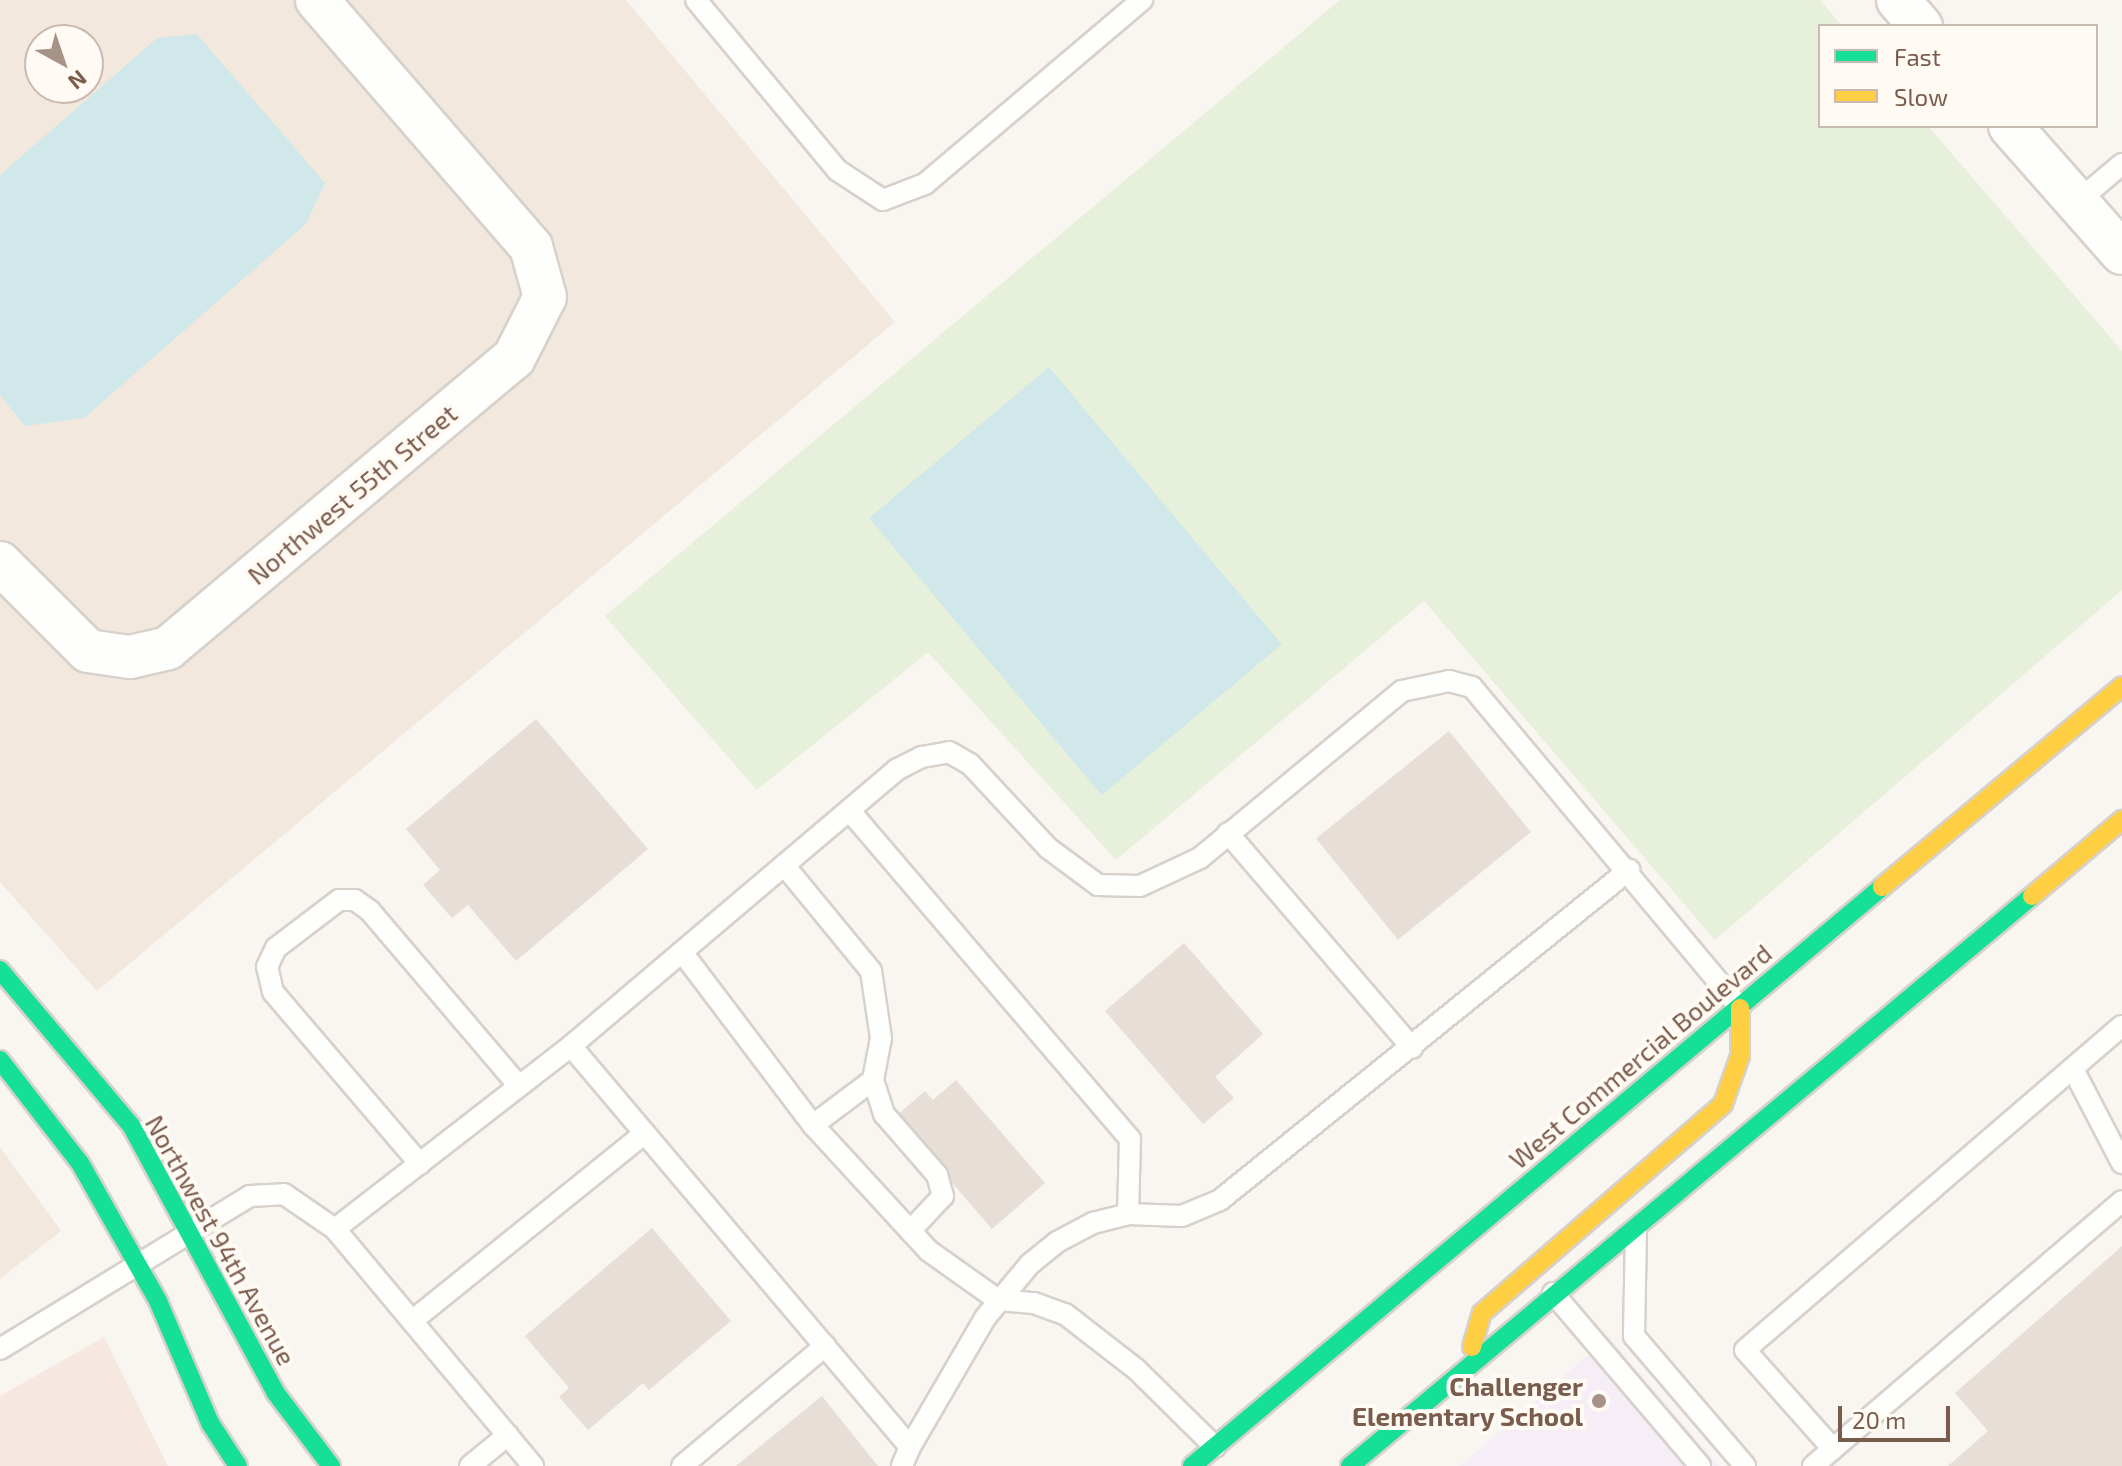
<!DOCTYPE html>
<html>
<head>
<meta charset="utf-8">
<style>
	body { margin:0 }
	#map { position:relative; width:2122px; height:1466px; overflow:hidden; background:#f9f5f0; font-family:"Exo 2",sans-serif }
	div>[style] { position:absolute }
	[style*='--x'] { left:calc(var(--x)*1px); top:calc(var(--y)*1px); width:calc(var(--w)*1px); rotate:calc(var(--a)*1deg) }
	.residential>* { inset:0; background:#f2e8de }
	.commercial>* { inset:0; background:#f6e8e1 }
	.education>* { inset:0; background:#f6eef6 }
	.green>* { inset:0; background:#e7f0db }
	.water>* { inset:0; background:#d0e8ea; transform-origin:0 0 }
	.building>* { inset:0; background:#e6ded7; transform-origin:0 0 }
	.roads { filter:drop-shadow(2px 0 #d7d1cb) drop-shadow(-2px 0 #d7d1cb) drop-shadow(0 2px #d7d1cb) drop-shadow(0 -2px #d7d1cb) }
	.lane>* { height:20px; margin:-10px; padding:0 10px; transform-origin:10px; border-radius:10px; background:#fefefd }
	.street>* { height:42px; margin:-21px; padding:0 21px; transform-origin:21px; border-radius:21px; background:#fefefd }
	.fast>* { height:18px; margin:-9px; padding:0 9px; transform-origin:9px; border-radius:9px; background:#16e098 }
	.slow>* { height:18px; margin:-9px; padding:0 9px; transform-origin:9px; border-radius:9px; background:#ffcf43 }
	.dots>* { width:22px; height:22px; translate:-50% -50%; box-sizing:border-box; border:4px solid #fffaf3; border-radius:50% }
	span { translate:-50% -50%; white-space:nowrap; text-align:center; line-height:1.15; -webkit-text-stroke:8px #fffaf3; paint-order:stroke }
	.street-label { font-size:26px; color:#7a5c4d }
	.poi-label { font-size:26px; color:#7a5c4d; font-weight:700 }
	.right { translate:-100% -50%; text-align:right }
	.legend { position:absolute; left:1818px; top:24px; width:280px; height:104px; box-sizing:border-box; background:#fffaf3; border:2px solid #cabbb1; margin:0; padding:10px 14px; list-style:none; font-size:24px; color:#7a5c4d }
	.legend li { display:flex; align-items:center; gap:16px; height:40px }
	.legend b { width:40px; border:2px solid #cabbb1 }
	.north { position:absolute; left:24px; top:24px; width:80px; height:80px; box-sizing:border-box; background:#fffaf3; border:2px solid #cabbb1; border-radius:50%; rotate:140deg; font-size:22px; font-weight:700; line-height:32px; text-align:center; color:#7a5c4d }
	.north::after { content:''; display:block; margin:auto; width:28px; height:36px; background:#a69286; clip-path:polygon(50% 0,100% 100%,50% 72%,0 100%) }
	.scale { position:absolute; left:1838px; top:1406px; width:112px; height:36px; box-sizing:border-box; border:4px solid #7a5c4d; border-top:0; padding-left:10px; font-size:24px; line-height:28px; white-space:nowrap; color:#7a5c4d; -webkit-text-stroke:6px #fffaf3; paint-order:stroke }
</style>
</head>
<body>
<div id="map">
	<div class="residential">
		<i style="clip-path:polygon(evenodd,0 0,626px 0,895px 322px,97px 991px,0 882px,0 0,40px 40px,88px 40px,88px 88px,40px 88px,40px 40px)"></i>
		<i style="clip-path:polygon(0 1147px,61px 1231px,0 1279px)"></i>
	</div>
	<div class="commercial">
		<i style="clip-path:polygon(104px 1337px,168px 1466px,0 1466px,0 1396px)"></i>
	</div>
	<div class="education">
		<i style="clip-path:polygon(1609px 1337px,1719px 1466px,1460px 1466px)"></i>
	</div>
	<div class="green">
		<i style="clip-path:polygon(1340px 0,1820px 0,1842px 26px,1820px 26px,1820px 126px,1928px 126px,2122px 351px,2122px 590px,1715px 940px,1424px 601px,1116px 860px,928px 652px,757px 790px,605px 616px)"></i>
	</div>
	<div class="water">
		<i style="clip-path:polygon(197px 34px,325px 183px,306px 224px,84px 418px,25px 426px,0 395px,0 175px,157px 38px)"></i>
		<i style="left:1049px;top:367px;width:362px;height:235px;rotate:50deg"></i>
	</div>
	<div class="building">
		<i style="clip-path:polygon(536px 719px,648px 849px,516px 961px,468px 905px,452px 918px,423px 885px,440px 870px,406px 829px)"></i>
		<i style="left:1449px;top:731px;width:130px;height:171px;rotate:51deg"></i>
		<i style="clip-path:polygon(1184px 943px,1263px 1034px,1215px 1077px,1234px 1098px,1203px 1124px,1105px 1011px)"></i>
		<i style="clip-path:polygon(956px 1080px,1045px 1183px,992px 1229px,895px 1117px,925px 1091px,933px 1100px)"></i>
		<i style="clip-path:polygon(652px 1228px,731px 1321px,649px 1390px,643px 1383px,588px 1430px,559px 1397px,569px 1388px,525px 1336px)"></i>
		<i style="clip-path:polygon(2122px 1246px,2122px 1466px,1948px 1466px,1988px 1431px,1955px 1393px)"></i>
		<i style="clip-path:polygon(822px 1396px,878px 1466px,736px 1466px)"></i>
	</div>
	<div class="roads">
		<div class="lane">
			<i style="--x:696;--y:0;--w:221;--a:50.3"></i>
			<i style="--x:837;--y:170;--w:55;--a:33.1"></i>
			<i style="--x:883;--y:200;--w:45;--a:-20.9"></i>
			<i style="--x:925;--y:184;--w:285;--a:-40.3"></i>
			<i style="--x:2077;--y:202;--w:59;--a:-40.2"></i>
			<i style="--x:849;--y:810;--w:433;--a:49.5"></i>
			<i style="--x:1130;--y:1139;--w:75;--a:91.5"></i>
			<i style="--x:1228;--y:833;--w:283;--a:49.4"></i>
			<i style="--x:784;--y:865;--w:137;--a:50.6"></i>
			<i style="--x:871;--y:971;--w:68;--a:81.5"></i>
			<i style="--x:881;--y:1038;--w:43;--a:100.8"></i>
			<i style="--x:873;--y:1080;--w:36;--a:72"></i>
			<i style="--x:884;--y:1114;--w:81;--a:49"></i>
			<i style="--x:937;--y:1175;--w:22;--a:74"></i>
			<i style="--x:943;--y:1196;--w:48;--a:133.3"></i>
			<i style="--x:682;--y:952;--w:217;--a:52.9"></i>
			<i style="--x:813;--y:1125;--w:171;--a:47.4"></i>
			<i style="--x:929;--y:1251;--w:85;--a:35.4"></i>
			<i style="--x:998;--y:1300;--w:36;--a:5"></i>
			<i style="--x:1034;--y:1303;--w:33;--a:20"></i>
			<i style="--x:1065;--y:1314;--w:90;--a:37.8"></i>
			<i style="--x:1136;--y:1369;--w:111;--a:44.6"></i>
			<i style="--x:571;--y:1046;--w:525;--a:49.79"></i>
			<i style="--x:910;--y:1447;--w:21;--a:113"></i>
			<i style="--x:2073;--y:1069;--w:106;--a:62.5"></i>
			<i style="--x:813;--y:1125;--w:75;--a:-36.9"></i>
			<i style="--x:420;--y:1164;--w:226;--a:-130.5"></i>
			<i style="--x:273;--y:992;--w:26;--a:-103"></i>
			<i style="--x:267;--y:967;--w:21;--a:-65"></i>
			<i style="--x:276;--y:948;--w:79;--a:-37.3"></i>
			<i style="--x:339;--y:900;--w:16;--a:0"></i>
			<i style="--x:355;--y:900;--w:19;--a:36"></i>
			<i style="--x:370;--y:911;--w:227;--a:49.6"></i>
			<i style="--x:335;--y:1229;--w:309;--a:50.1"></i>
			<i style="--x:1636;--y:1231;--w:105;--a:91.1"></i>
			<i style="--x:1634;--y:1336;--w:171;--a:49.5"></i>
			<i style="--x:1553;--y:1293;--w:227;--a:49.6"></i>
			<i style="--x:412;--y:1321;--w:299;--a:-38.9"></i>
			<i style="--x:0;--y:1349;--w:293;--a:-31.5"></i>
			<i style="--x:250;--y:1196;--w:34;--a:-3"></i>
			<i style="--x:284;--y:1194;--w:62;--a:34.5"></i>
			<i style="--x:335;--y:1229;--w:299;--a:-37.8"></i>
			<i style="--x:571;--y:1046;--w:426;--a:-40.3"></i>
			<i style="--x:896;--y:770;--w:29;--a:-27"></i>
			<i style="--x:922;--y:757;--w:27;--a:-10"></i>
			<i style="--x:949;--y:752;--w:24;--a:30"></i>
			<i style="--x:970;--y:764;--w:115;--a:47.1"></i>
			<i style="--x:1048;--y:848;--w:62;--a:36.5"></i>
			<i style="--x:1098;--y:885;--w:42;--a:1.4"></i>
			<i style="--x:1140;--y:886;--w:66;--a:-25"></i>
			<i style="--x:1200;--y:858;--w:262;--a:-39.6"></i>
			<i style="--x:1402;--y:691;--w:48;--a:-12"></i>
			<i style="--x:1449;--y:681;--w:24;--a:15"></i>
			<i style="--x:1472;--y:687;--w:418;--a:50.1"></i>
			<i style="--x:910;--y:1447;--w:149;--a:-59.8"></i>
			<i style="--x:985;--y:1318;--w:70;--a:-50.2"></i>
			<i style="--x:1030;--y:1264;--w:35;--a:-39"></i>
			<i style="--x:1057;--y:1242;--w:41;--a:-27.8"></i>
			<i style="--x:1093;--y:1223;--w:36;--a:-14"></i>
			<i style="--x:1128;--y:1214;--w:54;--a:2.1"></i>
			<i style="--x:1182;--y:1216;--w:41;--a:-22.8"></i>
			<i style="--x:1220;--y:1200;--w:526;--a:-38.9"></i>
			<i style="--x:1833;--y:1449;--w:132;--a:-131.6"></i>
			<i style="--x:1745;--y:1350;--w:497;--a:-40.7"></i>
			<i style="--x:470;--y:1466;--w:49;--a:-39.2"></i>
			<i style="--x:682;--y:1466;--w:187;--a:-40"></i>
			<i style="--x:1813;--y:1466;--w:407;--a:-40.6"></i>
		</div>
		<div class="street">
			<i style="--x:1898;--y:0;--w:35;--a:49"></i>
			<i style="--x:2010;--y:126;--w:169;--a:48.6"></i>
			<i style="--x:0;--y:563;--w:124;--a:45"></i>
			<i style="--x:88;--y:651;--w:42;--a:8.1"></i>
			<i style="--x:130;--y:657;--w:39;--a:-13"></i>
			<i style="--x:168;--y:648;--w:451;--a:-40"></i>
			<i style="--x:514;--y:358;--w:68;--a:-63.1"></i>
			<i style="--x:545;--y:297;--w:52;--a:-105.6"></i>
			<i style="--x:531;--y:247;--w:327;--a:-130.9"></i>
		</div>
		<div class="fast">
			<i style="--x:0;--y:970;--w:205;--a:49.9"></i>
			<i style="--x:132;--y:1127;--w:301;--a:61.6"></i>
			<i style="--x:275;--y:1392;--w:93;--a:52.9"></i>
			<i style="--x:0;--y:1060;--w:130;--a:52.2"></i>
			<i style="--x:80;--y:1163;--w:159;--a:60.5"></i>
			<i style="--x:158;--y:1301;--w:133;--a:66.9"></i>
			<i style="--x:210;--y:1423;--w:51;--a:56.9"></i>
			<i style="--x:1192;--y:1466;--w:901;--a:-40"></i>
			<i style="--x:1350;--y:1466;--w:889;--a:-39.89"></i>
		</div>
		<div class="slow">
			<i style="--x:1882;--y:887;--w:313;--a:-39.9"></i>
			<i style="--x:2032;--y:896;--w:118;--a:-40.2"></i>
			<i style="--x:1472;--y:1347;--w:35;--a:-74"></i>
			<i style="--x:1482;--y:1313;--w:319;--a:-40.9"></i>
			<i style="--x:1723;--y:1104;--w:51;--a:-70.5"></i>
			<i style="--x:1740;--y:1056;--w:48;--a:-90"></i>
		</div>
	</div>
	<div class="dots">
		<i style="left:1599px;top:1401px;background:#a69286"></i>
	</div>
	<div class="street-label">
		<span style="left:352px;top:494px;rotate:-40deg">Northwest 55th Street</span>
		<span style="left:1640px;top:1056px;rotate:-40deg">West Commercial Boulevard</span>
		<span style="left:221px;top:1240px;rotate:61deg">Northwest 94th Avenue</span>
	</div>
	<div class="poi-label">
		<span class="right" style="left:1583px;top:1401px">Challenger<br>Elementary School</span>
	</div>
	<ul class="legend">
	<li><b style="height:10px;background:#16e098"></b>Fast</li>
	<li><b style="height:10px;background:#ffcf43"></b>Slow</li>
	</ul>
	<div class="north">N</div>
	<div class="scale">20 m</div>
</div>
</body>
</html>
